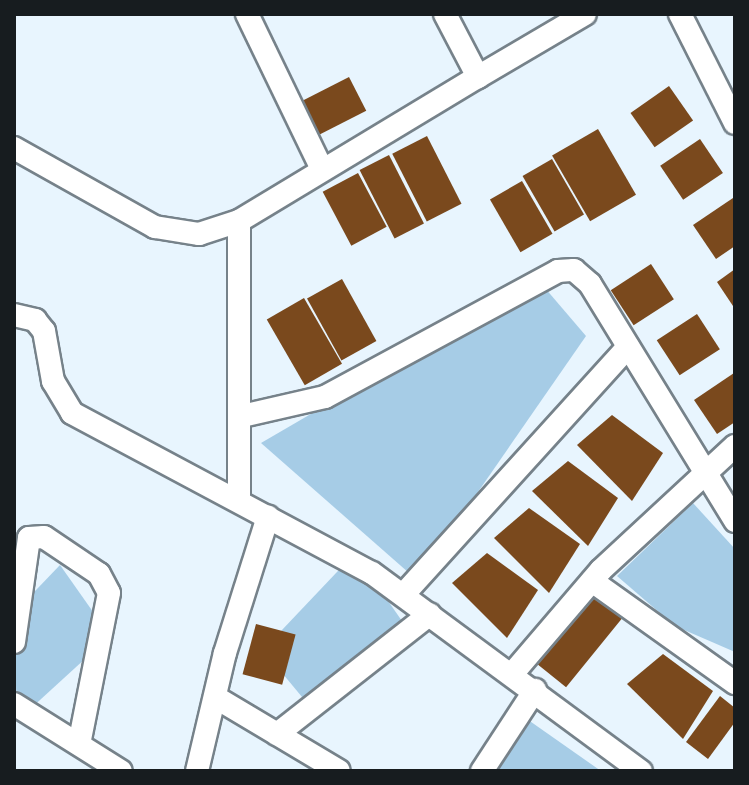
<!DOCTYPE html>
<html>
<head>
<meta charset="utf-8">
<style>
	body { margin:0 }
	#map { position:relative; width:749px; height:785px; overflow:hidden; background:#e8f5fe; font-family:"PT Sans Narrow",sans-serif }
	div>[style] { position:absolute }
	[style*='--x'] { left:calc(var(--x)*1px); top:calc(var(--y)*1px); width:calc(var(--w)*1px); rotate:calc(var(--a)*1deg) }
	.green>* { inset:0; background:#a6cce6 }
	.building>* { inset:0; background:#7a491d; transform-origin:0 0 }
	.roads { filter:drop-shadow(2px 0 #76828a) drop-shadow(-2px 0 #76828a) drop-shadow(0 2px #76828a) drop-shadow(0 -2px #76828a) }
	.minor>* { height:22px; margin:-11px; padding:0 11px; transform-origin:11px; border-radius:11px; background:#fff }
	span { translate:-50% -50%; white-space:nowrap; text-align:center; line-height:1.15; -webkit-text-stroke:8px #fff; paint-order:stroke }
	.frame { position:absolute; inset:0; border:16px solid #171c1f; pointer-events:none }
</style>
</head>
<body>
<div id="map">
	<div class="green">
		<i style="clip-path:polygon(539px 281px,586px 336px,417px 580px,261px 443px)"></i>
		<i style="clip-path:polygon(693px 503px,735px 549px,735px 652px,675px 626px,617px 576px)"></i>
		<i style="clip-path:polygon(355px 553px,404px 624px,312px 709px,263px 650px)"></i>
		<i style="clip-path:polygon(60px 565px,110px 636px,17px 721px,14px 613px)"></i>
		<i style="clip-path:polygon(524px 717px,601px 771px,495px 771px)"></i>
	</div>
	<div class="building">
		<i style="left:349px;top:77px;width:38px;height:60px;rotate:63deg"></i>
		<i style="left:669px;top:86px;width:42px;height:47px;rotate:55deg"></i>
		<i style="left:598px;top:129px;width:76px;height:53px;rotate:60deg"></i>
		<i style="left:427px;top:136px;width:76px;height:39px;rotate:63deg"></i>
		<i style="left:700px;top:139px;width:41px;height:48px;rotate:56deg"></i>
		<i style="left:389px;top:155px;width:77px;height:33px;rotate:63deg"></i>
		<i style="left:552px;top:159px;width:64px;height:34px;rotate:60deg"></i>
		<i style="left:358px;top:173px;width:61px;height:40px;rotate:62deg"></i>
		<i style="left:522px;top:181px;width:61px;height:37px;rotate:60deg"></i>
		<i style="clip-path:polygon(733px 198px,735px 246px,716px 259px,693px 225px)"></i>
		<i style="left:651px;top:264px;width:42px;height:48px;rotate:57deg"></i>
		<i style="clip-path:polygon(735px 269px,735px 309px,717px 282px)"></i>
		<i style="left:342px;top:279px;width:71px;height:40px;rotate:61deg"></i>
		<i style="left:304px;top:298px;width:76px;height:43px;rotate:60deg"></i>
		<i style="left:697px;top:314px;width:42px;height:48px;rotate:57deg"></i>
		<i style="clip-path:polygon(734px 373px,735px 422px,717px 434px,694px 400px)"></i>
		<i style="clip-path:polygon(612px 415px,663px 453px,632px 501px,577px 445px)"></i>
		<i style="clip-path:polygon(568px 461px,618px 498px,588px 546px,532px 491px)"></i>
		<i style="clip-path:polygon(529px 508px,580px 544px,549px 593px,494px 538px)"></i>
		<i style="clip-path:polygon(487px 553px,538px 590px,507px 638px,452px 583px)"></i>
		<i style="left:591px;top:593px;width:40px;height:89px;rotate:39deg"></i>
		<i style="left:256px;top:624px;width:41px;height:52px;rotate:15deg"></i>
		<i style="clip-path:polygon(663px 654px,713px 691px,683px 739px,627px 684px)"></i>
		<i style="clip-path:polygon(720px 696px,735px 708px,735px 722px,708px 759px,686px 742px)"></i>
	</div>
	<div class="roads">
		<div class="minor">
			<i style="--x:247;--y:14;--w:170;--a:64.2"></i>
			<i style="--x:680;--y:14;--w:122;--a:63.2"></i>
			<i style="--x:478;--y:77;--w:124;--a:-30.5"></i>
			<i style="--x:14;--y:148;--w:162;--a:29.3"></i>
			<i style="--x:155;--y:227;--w:45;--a:9"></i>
			<i style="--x:199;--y:234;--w:42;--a:-18"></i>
			<i style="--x:239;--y:221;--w:279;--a:-31.1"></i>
			<i style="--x:478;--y:77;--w:71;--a:-117.6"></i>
			<i style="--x:239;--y:221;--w:280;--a:90"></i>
			<i style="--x:14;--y:315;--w:22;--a:13"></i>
			<i style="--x:35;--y:320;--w:14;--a:51"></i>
			<i style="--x:44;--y:331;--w:51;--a:79.8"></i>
			<i style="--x:53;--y:381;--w:37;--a:59"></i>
			<i style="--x:72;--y:413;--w:340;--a:28.1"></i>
			<i style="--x:372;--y:573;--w:334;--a:36.4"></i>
			<i style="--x:242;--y:416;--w:85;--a:-12.9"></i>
			<i style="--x:325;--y:397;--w:265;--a:-28.4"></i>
			<i style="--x:558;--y:271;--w:16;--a:-4"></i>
			<i style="--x:574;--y:270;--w:21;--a:41"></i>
			<i style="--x:590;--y:284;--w:278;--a:58.5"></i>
			<i style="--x:592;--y:581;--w:176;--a:35.5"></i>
			<i style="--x:403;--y:595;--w:335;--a:-47.8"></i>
			<i style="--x:14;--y:642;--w:105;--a:-81.8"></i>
			<i style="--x:29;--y:538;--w:15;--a:-4"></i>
			<i style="--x:44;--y:537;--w:66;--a:33.9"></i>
			<i style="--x:99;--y:574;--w:21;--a:62"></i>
			<i style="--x:109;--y:593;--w:154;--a:101.2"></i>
			<i style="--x:513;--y:673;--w:135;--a:-49.5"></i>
			<i style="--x:601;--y:570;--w:183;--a:-42.8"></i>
			<i style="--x:215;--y:697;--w:144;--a:30.8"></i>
			<i style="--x:14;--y:704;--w:126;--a:32.1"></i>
			<i style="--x:277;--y:734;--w:194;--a:-38.1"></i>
			<i style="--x:197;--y:771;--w:121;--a:-76.7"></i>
			<i style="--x:225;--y:653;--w:143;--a:-72.5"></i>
			<i style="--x:482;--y:771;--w:97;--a:-56.8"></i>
		</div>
	</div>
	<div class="frame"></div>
</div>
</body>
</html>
